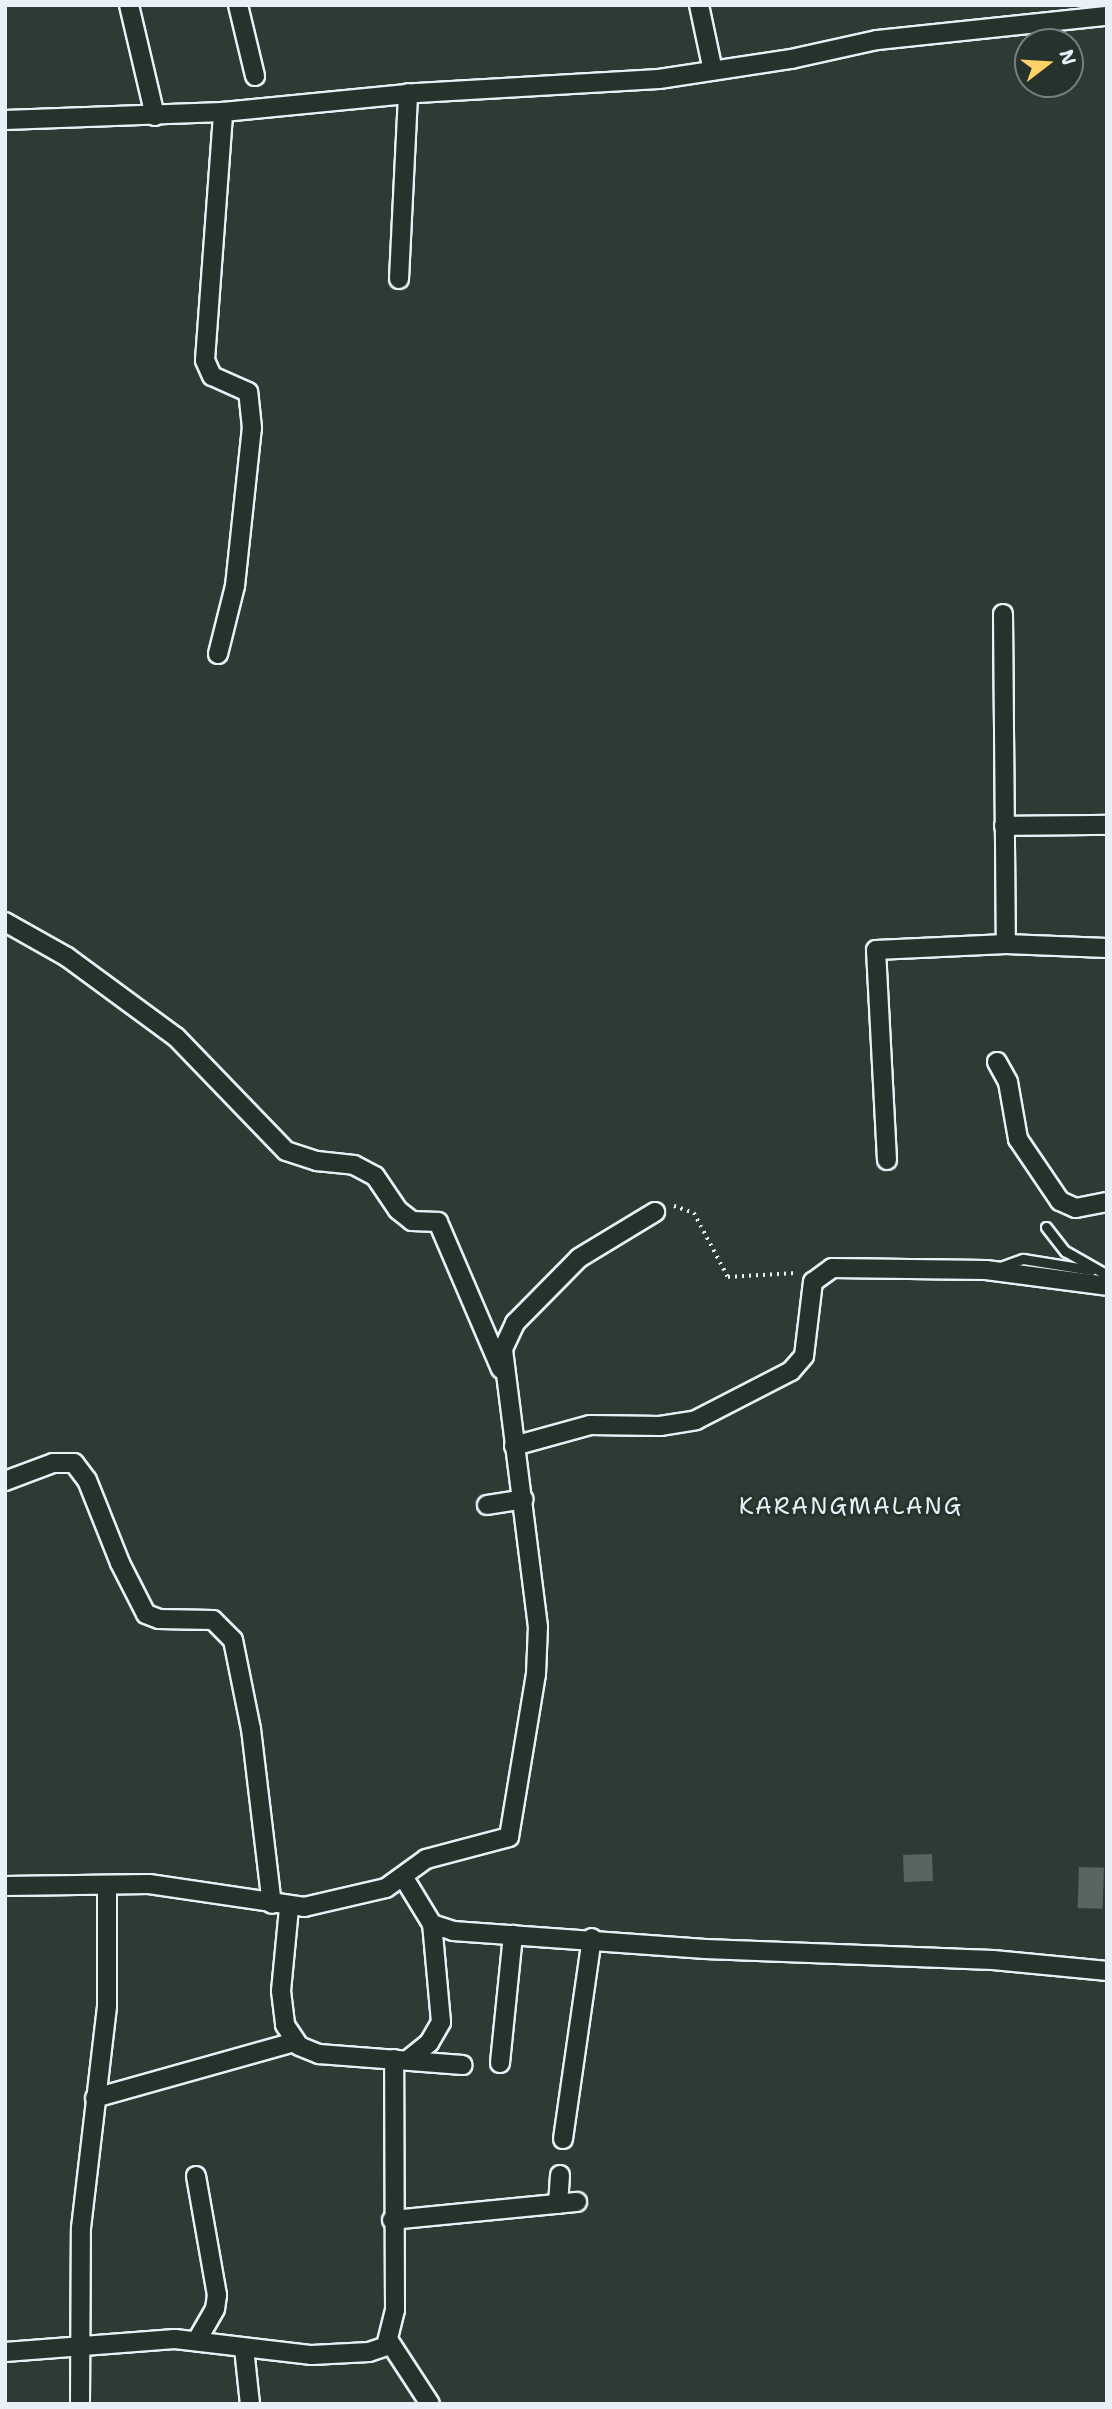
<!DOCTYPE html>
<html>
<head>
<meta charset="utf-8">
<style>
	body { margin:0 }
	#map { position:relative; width:1112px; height:2409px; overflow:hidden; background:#2e3b35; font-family:"Shantell Sans",sans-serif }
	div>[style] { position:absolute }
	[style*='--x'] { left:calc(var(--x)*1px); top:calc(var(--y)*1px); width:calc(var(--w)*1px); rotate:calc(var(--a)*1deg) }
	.building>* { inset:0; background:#596563; transform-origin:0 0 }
	.path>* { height:3.5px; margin-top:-1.75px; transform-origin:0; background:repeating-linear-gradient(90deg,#e8f1f8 0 2px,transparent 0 7px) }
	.roads { filter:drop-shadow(2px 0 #e8f1f8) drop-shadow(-2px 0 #e8f1f8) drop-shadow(0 2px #e8f1f8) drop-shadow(0 -2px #e8f1f8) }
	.lane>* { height:9px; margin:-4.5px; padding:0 4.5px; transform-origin:4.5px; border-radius:4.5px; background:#26332d }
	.street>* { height:18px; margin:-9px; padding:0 9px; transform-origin:9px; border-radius:9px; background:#26332d }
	span { translate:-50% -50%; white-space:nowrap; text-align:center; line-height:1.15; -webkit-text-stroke:6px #26332d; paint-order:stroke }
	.quarter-label { font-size:23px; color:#e8f1f8; letter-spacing:2px }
	.frame { position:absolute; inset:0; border:7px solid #e8f1f8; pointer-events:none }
	.north { position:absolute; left:1014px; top:28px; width:70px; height:70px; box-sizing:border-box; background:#26332d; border:2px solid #747f7e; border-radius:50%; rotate:73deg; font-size:19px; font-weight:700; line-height:28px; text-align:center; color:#e8f1f8 }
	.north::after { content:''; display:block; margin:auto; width:24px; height:32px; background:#ffd166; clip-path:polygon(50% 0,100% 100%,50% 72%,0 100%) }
</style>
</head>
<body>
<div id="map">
	<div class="building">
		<i style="left:932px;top:1854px;width:27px;height:29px;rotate:88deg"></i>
		<i style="left:1079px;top:1867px;width:25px;height:41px;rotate:2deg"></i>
	</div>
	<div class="path">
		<i style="--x:674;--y:1206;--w:21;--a:19"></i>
		<i style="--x:694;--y:1213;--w:72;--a:62"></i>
		<i style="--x:728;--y:1277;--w:68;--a:-3.4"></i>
	</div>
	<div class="roads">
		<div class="lane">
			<i style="--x:1046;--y:1227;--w:31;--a:52"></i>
			<i style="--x:1065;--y:1251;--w:48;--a:29.7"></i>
			<i style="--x:995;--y:1269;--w:30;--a:-20"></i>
			<i style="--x:1023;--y:1259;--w:69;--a:9.2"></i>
		</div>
		<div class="street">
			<i style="--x:129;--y:5;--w:114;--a:76.8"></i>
			<i style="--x:238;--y:5;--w:73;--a:76.5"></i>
			<i style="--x:699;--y:5;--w:67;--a:78"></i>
			<i style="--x:5;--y:120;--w:218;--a:-2.1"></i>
			<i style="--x:223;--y:112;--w:195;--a:-5.6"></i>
			<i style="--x:417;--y:93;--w:242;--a:-3.3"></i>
			<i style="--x:659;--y:79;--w:134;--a:-8.6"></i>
			<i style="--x:791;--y:59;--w:88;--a:-12.5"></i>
			<i style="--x:877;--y:40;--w:231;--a:-6"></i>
			<i style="--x:399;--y:279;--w:186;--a:-87.2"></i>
			<i style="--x:1003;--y:614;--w:330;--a:89.5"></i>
			<i style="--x:218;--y:654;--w:70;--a:-76"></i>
			<i style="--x:235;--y:586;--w:159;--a:-83.9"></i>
			<i style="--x:252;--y:428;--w:36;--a:-96"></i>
			<i style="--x:248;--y:392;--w:39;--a:-156"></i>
			<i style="--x:212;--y:376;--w:17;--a:-114"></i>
			<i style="--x:205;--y:360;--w:249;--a:-85.8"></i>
			<i style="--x:1004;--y:826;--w:103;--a:-0.6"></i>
			<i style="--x:5;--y:922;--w:71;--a:29.4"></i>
			<i style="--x:67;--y:957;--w:135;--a:36.3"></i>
			<i style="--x:176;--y:1037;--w:158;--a:46"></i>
			<i style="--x:286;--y:1151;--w:33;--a:18"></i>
			<i style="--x:317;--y:1161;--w:37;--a:6"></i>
			<i style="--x:354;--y:1165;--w:24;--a:28"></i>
			<i style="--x:375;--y:1176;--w:41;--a:55.9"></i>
			<i style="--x:398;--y:1210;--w:18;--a:38"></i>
			<i style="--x:412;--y:1221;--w:26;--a:2"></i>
			<i style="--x:438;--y:1222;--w:160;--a:66.8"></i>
			<i style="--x:997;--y:1062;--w:23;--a:61"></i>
			<i style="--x:1008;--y:1082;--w:58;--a:80"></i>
			<i style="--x:1018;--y:1139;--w:75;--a:55.9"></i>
			<i style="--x:1060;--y:1201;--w:17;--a:24"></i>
			<i style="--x:1076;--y:1208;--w:32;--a:-11"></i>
			<i style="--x:887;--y:1160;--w:210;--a:-93"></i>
			<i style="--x:876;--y:950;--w:130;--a:-2.6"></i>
			<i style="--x:1006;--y:944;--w:101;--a:2.3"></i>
			<i style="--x:514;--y:1446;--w:79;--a:-15.4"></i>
			<i style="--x:590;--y:1425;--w:70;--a:0.8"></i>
			<i style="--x:660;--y:1426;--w:36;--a:-9"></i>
			<i style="--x:696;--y:1420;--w:107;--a:-27.3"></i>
			<i style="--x:791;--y:1371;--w:20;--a:-49"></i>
			<i style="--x:804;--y:1356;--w:75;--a:-83.1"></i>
			<i style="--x:813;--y:1282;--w:24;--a:-36"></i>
			<i style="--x:832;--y:1268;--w:154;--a:0.7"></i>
			<i style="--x:986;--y:1270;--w:122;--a:7.5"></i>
			<i style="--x:5;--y:1481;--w:51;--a:-20.6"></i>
			<i style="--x:53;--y:1463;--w:21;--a:0"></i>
			<i style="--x:74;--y:1463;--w:21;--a:53"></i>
			<i style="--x:87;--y:1480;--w:89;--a:68.3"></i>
			<i style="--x:120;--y:1563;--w:57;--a:63"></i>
			<i style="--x:146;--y:1614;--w:14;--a:21"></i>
			<i style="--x:159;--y:1619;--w:54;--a:1.1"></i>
			<i style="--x:213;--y:1620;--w:28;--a:45"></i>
			<i style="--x:233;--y:1640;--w:91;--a:78.6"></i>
			<i style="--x:251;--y:1729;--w:176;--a:83.2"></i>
			<i style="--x:487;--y:1505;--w:37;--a:-9"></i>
			<i style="--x:404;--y:1878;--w:54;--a:58.7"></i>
			<i style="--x:432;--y:1924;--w:22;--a:18"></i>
			<i style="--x:453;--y:1931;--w:253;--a:4.1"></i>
			<i style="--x:705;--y:1949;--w:288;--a:2.2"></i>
			<i style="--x:993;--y:1960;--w:115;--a:5.5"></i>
			<i style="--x:5;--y:1886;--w:144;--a:-0.8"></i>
			<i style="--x:149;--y:1884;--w:157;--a:8.4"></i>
			<i style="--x:304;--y:1907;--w:84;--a:-13"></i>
			<i style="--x:386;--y:1888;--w:49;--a:-35.9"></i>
			<i style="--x:426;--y:1859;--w:86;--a:-14.8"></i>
			<i style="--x:509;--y:1837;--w:165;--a:-80.6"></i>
			<i style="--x:536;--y:1674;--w:47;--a:-87.6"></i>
			<i style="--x:538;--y:1627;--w:280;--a:-97.2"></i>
			<i style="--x:503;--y:1349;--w:29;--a:-65"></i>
			<i style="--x:515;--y:1323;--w:91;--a:-45.4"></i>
			<i style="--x:579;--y:1258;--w:89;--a:-31.2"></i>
			<i style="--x:289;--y:1908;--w:83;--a:95.5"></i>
			<i style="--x:281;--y:1991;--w:34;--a:83"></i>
			<i style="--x:285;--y:2025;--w:25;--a:56"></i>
			<i style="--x:299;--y:2046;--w:22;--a:22"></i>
			<i style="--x:319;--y:2054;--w:144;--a:4.4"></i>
			<i style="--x:409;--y:2059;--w:26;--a:-39"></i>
			<i style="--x:429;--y:2043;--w:24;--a:-60"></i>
			<i style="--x:441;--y:2022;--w:98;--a:-95.2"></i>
			<i style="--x:500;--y:2063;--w:129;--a:-84.2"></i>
			<i style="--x:95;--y:2098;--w:207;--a:-15.7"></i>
			<i style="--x:563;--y:2139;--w:203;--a:-81.8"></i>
			<i style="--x:196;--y:2176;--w:121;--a:80"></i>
			<i style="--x:217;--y:2295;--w:14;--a:98"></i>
			<i style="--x:215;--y:2309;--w:36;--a:120"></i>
			<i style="--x:558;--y:2204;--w:29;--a:-86"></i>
			<i style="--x:392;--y:2220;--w:186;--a:-5.6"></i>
			<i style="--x:389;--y:2341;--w:75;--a:56.9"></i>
			<i style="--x:244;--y:2348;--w:56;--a:83.9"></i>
			<i style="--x:5;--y:2352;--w:170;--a:-4.4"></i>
			<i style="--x:175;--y:2339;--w:138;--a:6.7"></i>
			<i style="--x:312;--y:2355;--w:57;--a:-3"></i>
			<i style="--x:369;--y:2352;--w:18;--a:-19"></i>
			<i style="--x:386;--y:2346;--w:37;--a:-76"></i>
			<i style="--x:395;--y:2310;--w:251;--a:-90.2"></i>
			<i style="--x:80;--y:2404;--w:176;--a:-89.7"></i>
			<i style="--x:81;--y:2228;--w:224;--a:-83.3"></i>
			<i style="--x:107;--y:2006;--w:121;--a:-90"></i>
		</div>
	</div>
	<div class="quarter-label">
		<span style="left:851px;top:1506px">KARANGMALANG</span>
	</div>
	<div class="frame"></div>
	<div class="north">N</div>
</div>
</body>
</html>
